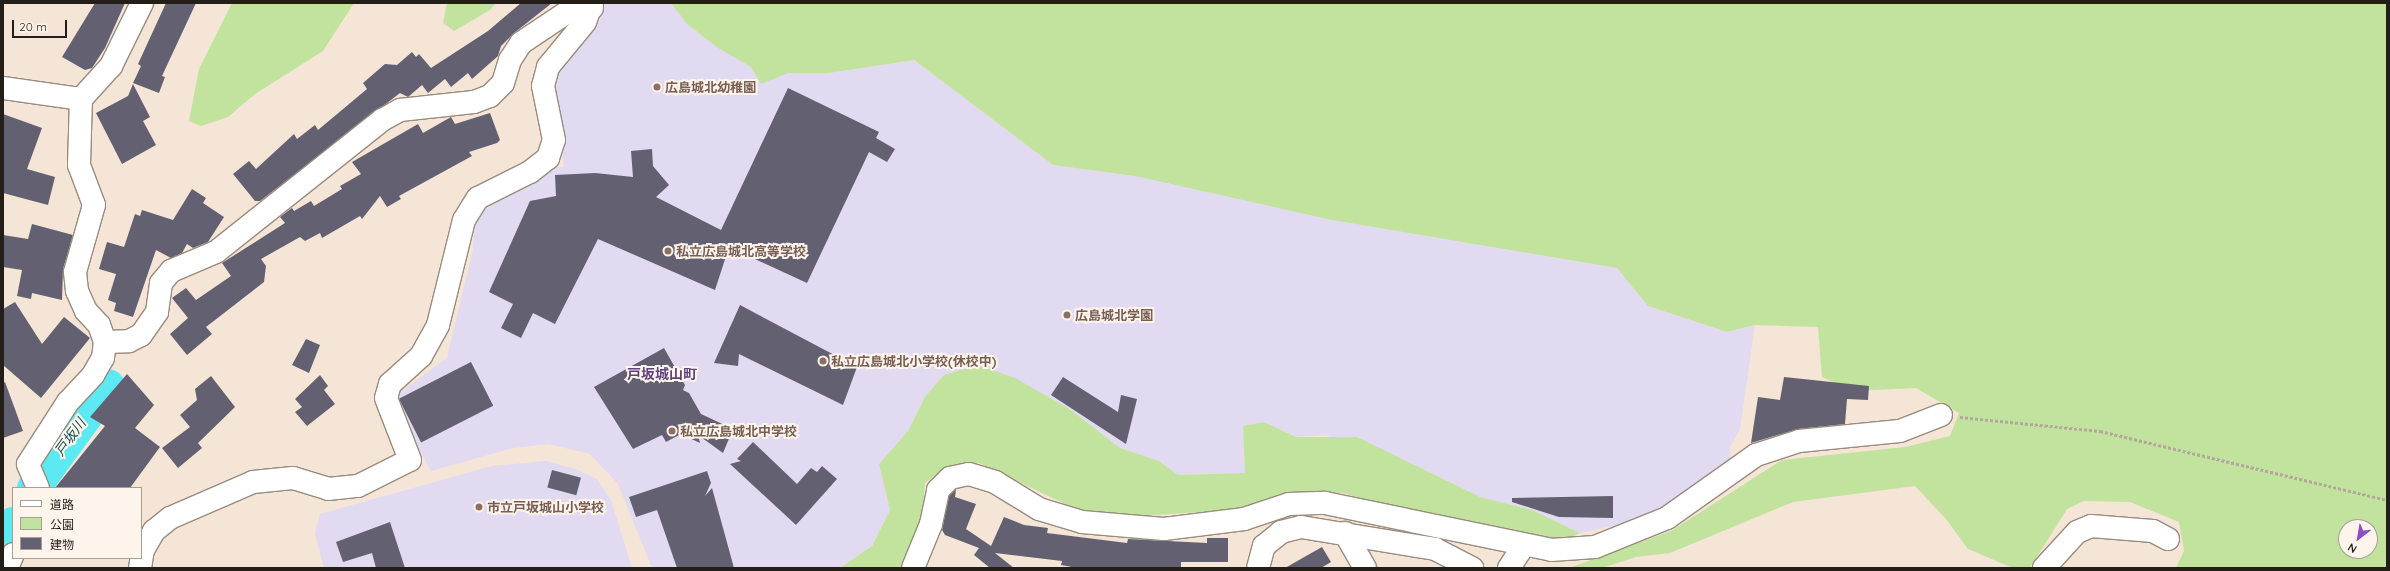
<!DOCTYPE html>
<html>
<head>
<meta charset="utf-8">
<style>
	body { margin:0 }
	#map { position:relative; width:2390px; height:571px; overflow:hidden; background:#f4e5d7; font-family:Quicksand,"Noto Sans JP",sans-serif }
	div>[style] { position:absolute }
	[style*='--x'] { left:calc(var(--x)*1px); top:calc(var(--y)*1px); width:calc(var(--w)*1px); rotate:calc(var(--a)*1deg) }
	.education>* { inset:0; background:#e1daf0 }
	.green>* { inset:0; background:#c1e39d }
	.river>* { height:33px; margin:-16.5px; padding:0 16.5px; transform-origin:16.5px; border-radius:16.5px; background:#5de9f2 }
	.building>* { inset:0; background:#636171; transform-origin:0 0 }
	.path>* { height:2.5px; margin-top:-1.25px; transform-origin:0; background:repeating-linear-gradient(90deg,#b4a89c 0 3px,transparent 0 5px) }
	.roads { filter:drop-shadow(1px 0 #998b7e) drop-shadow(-1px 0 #998b7e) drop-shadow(0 1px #998b7e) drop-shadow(0 -1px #998b7e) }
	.minor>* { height:22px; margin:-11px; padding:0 11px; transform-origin:11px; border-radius:11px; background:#fff }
	.dots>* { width:11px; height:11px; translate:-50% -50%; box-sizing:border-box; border:2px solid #fdf4eb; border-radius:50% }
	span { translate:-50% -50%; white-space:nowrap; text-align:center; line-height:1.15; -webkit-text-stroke:4px #fdf4eb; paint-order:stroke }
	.education-label { font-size:13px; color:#785e54; font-weight:700 }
	.left { translate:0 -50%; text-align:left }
	.neighbourhood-label { font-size:14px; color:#5f427e; font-weight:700 }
	.water-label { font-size:14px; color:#125054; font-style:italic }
	.frame { position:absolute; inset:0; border:4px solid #231e18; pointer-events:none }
	.legend { position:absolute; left:12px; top:487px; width:130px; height:72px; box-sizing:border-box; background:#fdf4eb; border:1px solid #a69e97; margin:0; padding:5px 7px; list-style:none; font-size:12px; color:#231e18 }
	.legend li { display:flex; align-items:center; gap:8px; height:20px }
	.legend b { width:20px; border:1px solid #a69e97 }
	.north { position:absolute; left:2338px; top:519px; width:40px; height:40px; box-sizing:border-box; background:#fdf4eb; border:1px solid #a69e97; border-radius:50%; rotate:211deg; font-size:11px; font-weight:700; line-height:16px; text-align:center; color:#231e18 }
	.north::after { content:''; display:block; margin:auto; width:14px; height:18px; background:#8b4ec4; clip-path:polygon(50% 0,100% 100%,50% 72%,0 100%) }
	.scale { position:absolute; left:12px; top:20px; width:55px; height:18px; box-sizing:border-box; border:2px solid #231e18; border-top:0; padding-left:5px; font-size:12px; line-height:14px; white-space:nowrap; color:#231e18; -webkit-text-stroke:3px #fdf4eb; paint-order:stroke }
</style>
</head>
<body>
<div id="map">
	<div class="education">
		<i style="clip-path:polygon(602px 3px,671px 3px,687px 24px,718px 48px,751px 67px,761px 84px,789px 73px,829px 73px,914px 60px,1053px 165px,1135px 176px,1332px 220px,1617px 268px,1648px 306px,1727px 332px,1755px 325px,1740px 429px,1730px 447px,1730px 461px,1673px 507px,1639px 520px,1580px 533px,1532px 510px,1480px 497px,1326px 435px,1296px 437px,1264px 422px,1243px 426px,1245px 473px,1178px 475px,1159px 461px,1120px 448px,1071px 410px,925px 397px,908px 431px,879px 464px,890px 510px,872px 546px,840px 568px,652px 568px,618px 484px,590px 454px,549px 444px,513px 448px,431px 471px,392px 398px,447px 358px,473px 249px,475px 222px,487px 207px,529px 185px,550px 168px,564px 167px,553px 90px,559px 67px,600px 21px)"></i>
		<i style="clip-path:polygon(546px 461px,576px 469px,597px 479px,611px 500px,632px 568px,324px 568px,315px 534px,320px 514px,492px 466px)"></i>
	</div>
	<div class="green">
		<i style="clip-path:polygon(232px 3px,354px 3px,323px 51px,255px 94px,228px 117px,201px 126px,189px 121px,199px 69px)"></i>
		<i style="clip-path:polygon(447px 3px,496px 3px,490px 10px,454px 31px,443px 23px)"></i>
		<i style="clip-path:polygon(evenodd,671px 3px,2387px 3px,2387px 568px,2176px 568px,2184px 551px,2179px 522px,2130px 502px,2084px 501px,2067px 509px,2030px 568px,2013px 568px,1968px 549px,1946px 519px,1915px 486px,1793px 502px,1670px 553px,1636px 557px,1602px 568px,1569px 568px,1671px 531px,1782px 460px,1905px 447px,1950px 436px,1959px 413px,1916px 388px,1853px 391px,1822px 377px,1818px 327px,1755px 325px,1727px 332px,1648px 306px,1617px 268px,1332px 220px,1135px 176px,1053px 165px,914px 60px,829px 73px,789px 73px,761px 84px,751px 67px,718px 48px,687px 24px,671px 3px,2346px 527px,2370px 527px,2370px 551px,2346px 551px,2346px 527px)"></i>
		<i style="clip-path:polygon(978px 365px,1015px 378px,1071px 410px,1120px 448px,1159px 461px,1178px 475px,1245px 473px,1243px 426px,1264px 422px,1296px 437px,1357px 437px,1480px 497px,1532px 510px,1580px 533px,1568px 539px,1537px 539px,1410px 513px,1343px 493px,1299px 493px,1243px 509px,1128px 517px,1084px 513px,979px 463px,943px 469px,925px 483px,922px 522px,907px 568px,840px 568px,872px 546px,890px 510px,879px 464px,908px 431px,925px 397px,944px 375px)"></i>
	</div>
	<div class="river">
		<i style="--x:33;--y:488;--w:127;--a:-53.9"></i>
		<i style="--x:3;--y:540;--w:20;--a:-60"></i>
	</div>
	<div class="building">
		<i style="clip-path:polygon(95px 3px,125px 3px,105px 48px,92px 68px,85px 70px,62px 57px)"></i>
		<i style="clip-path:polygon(166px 3px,196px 3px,162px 76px,165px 77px,159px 93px,133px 83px,141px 66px,138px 64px)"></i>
		<i style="clip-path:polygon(521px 3px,552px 3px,514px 33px,501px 46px,498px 56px,472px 79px,468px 73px,451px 87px,445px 79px,428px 93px,422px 85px,408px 97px,400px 93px,260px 201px,255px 201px,233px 174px,249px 161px,256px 169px,294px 134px,297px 139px,315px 125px,318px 130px,367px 89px,363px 83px,385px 64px,397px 65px,412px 52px,416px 57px,419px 54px,431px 68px,488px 31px)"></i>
		<i style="clip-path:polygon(133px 84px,150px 117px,143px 121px,156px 145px,122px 164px,96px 113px,128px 96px)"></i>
		<i style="clip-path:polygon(788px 88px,879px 132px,876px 138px,895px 149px,887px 162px,869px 152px,807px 283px,729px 247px,715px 290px,598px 239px,555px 324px,533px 313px,521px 338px,501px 328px,513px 304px,489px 292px,530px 201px,556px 196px,555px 175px,595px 173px,633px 177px,631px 151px,652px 149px,653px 166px,669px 185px,656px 197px,721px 230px)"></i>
		<i style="clip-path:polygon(490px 113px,500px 140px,497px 143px,469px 152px,472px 156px,399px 196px,401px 199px,387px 207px,380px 196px,362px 219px,360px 216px,322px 238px,320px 233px,305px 241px,300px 237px,261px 259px,266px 266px,264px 282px,206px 327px,212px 334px,187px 355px,170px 334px,188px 318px,172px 298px,186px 288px,196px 300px,231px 276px,222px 263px,285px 223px,280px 217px,292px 208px,294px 211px,311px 201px,314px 206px,342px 189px,340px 186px,361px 174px,352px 162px,418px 124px,423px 133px,451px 117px,455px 124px)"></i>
		<i style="clip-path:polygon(3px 114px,42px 128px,27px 169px,55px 177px,48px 205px,3px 193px)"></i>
		<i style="clip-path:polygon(192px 189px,206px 198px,203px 203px,224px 217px,208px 242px,193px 248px,187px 244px,182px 253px,171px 258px,156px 250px,133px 317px,114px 311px,116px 303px,108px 300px,116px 274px,99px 269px,107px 242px,124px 247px,135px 214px,140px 216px,142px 210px,173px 220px)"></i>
		<i style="clip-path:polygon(32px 224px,73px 235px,63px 269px,62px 300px,32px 293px,31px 299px,17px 296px,22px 270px,3px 267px,3px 235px,28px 239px)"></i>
		<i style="clip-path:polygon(15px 302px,42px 344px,64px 317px,90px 338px,41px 398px,3px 365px,3px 309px)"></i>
		<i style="clip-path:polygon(740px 305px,857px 367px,843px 405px,739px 354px,738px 366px,714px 363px)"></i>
		<i style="clip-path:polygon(306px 339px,320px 345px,309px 373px,292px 365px)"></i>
		<i style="clip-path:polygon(664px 348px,685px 385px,683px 390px,689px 393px,701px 414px,733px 429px,723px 453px,698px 435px,700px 443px,681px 434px,666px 442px,662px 435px,633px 449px,594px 387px)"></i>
		<i style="left:471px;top:362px;width:49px;height:81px;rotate:63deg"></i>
		<i style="clip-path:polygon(127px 374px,154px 405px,135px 428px,160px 447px,130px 488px,55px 488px,105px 426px,90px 417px)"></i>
		<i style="clip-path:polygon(320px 375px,328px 386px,324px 390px,335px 404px,307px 426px,295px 412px,302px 407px,295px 399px)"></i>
		<i style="clip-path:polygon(211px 376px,235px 407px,198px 443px,202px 448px,178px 468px,162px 448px,190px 427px,180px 415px,197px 400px,195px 389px)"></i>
		<i style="clip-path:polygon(1063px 377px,1118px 412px,1121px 395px,1137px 399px,1126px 444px,1051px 395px)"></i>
		<i style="clip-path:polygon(1784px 377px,1869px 386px,1868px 400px,1847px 399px,1845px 424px,1798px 429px,1751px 443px,1758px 397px,1780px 400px)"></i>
		<i style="clip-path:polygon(5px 382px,23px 431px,3px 438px,3px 383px)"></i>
		<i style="clip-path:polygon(753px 442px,797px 484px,811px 468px,817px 472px,822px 466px,837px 479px,796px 525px,730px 464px,741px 461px,737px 459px)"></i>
		<i style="left:552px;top:470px;width:30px;height:18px;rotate:15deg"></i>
		<i style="clip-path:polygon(707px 471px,711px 483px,705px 496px,712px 488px,734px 568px,677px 568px,657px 510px,636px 517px,629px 497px)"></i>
		<i style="clip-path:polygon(956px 489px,955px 497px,976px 504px,966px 529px,991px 546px,1004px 517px,1024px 525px,1048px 528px,1047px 533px,1127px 543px,1128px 539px,1207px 543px,1207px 538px,1228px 538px,1228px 562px,1181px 562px,1181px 568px,1077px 568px,1061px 565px,1062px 561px,995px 553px,1014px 568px,990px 568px,974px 555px,979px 548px,945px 535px,942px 530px,949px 496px)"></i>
		<i style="clip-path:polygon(1613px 496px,1613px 518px,1559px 517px,1512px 502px,1512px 498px)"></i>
		<i style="clip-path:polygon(390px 522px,405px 568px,376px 568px,372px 553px,343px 562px,336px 542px)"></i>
		<i style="clip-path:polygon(1322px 547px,1331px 562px,1321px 568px,1285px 568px)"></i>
	</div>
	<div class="path">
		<i style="--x:1960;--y:417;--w:141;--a:5.7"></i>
		<i style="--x:2100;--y:431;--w:295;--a:13.5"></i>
	</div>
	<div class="roads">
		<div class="minor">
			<i style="--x:3;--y:88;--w:79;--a:8"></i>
			<i style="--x:105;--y:342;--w:24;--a:-2"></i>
			<i style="--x:129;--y:341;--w:13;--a:-27"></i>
			<i style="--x:141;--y:335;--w:28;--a:-55"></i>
			<i style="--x:157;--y:312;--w:29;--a:-82"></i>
			<i style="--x:161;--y:283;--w:16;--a:-50"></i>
			<i style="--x:171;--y:271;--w:49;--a:-22.9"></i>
			<i style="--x:216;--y:252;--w:212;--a:-38.5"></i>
			<i style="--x:382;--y:120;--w:21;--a:-29"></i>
			<i style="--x:400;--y:110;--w:74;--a:-6.2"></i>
			<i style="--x:474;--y:102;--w:17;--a:-21"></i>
			<i style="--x:490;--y:96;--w:18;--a:-45"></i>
			<i style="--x:503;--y:83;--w:24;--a:-73"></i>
			<i style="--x:510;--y:60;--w:20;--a:-57"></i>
			<i style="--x:521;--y:43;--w:65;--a:-33.7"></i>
			<i style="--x:575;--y:7;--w:17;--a:3"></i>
			<i style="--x:38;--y:488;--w:26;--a:-113"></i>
			<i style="--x:28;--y:464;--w:74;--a:-57.2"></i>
			<i style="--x:68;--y:402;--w:37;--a:-47"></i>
			<i style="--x:93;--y:375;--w:20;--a:-60"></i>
			<i style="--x:103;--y:358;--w:16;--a:-83"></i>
			<i style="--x:105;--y:342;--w:18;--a:-109"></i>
			<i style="--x:99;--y:325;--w:19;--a:-133"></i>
			<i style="--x:86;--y:311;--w:22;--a:-114"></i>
			<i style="--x:77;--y:291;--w:19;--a:-96"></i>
			<i style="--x:75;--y:272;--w:70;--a:-74.2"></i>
			<i style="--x:94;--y:205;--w:43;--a:-110.6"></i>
			<i style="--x:79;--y:165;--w:66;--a:-88.3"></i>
			<i style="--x:81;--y:99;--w:45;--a:-47.7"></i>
			<i style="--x:111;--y:66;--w:70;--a:-63.8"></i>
			<i style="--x:1345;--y:533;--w:40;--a:60.3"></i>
			<i style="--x:7;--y:568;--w:15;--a:-67"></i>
			<i style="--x:140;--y:568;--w:18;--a:-81"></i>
			<i style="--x:143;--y:550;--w:22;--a:-60"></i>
			<i style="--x:154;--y:531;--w:21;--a:-39"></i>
			<i style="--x:170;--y:518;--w:90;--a:-23.4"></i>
			<i style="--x:253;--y:482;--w:40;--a:-5.7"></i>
			<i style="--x:293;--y:478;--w:37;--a:17"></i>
			<i style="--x:328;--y:489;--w:30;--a:-6"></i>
			<i style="--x:358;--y:486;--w:58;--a:-26.6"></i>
			<i style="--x:410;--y:460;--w:66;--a:-111.2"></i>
			<i style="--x:386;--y:398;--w:15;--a:-74"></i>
			<i style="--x:390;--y:384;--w:42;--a:-42.1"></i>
			<i style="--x:421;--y:356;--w:35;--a:-61"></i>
			<i style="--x:438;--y:325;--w:108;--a:-76.1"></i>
			<i style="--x:464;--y:220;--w:26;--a:-58"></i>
			<i style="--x:478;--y:198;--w:58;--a:-26.6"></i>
			<i style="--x:530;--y:172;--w:23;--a:-38"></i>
			<i style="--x:548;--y:158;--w:19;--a:-72"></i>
			<i style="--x:554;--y:140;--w:55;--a:-101.5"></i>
			<i style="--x:543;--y:86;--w:20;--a:-75"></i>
			<i style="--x:548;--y:67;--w:58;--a:-50.6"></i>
			<i style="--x:585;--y:22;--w:20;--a:-70"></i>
			<i style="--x:913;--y:568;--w:48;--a:-67.8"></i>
			<i style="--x:931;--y:524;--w:35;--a:-78"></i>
			<i style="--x:938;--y:490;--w:17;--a:-45"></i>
			<i style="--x:950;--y:478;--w:19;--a:-12"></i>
			<i style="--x:969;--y:474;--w:27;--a:17"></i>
			<i style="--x:995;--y:482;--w:52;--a:31.5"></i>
			<i style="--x:1039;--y:509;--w:45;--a:16.8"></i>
			<i style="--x:1082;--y:522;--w:82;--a:4.9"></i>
			<i style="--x:1164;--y:529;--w:81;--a:-7.1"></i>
			<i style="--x:1244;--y:519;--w:47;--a:-18.4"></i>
			<i style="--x:1289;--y:504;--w:36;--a:-2"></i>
			<i style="--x:1325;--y:503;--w:231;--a:11.7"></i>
			<i style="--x:1551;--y:550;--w:44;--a:-3.9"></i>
			<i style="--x:1595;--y:547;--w:78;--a:-21.9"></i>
			<i style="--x:1667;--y:518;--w:109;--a:-35.3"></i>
			<i style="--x:1756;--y:455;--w:45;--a:-18"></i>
			<i style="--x:1799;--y:441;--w:101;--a:-5.7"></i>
			<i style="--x:1900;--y:431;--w:44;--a:-21.3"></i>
			<i style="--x:1258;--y:568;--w:23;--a:-75"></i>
			<i style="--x:1264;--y:546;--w:22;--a:-39"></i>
			<i style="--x:1281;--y:532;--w:21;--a:-14"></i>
			<i style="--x:1301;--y:527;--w:136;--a:9.3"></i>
			<i style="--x:1435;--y:549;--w:42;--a:27.2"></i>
			<i style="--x:1509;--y:568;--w:27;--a:-57"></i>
			<i style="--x:2044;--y:568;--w:49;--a:-47.5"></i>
			<i style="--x:2077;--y:532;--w:15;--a:-23"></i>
			<i style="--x:2091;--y:526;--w:62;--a:4.6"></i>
			<i style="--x:2153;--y:531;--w:17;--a:28"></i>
		</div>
	</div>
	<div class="dots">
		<i style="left:657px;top:87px;background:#8d6e63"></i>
		<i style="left:668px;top:251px;background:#8d6e63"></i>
		<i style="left:1067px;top:315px;background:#8d6e63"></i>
		<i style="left:823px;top:361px;background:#8d6e63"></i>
		<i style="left:672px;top:431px;background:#8d6e63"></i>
		<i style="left:479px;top:507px;background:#8d6e63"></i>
	</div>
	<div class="education-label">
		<span class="left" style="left:665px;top:87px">広島城北幼稚園</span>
		<span class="left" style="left:676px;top:251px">私立広島城北高等学校</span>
		<span class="left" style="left:1075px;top:315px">広島城北学園</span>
		<span class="left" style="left:831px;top:361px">私立広島城北小学校(休校中)</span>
		<span class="left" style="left:680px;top:431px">私立広島城北中学校</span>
		<span class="left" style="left:487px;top:507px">市立戸坂城山小学校</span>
	</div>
	<div class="neighbourhood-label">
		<span style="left:662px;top:374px">戸坂城山町</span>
	</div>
	<div class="water-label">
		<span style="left:70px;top:437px;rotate:-54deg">戸坂川</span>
	</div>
	<div class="frame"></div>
	<ul class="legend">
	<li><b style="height:5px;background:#fff"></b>道路</li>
	<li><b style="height:11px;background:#c1e39d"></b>公園</li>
	<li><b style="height:11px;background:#636171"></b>建物</li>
	</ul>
	<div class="north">N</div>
	<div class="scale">20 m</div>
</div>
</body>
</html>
